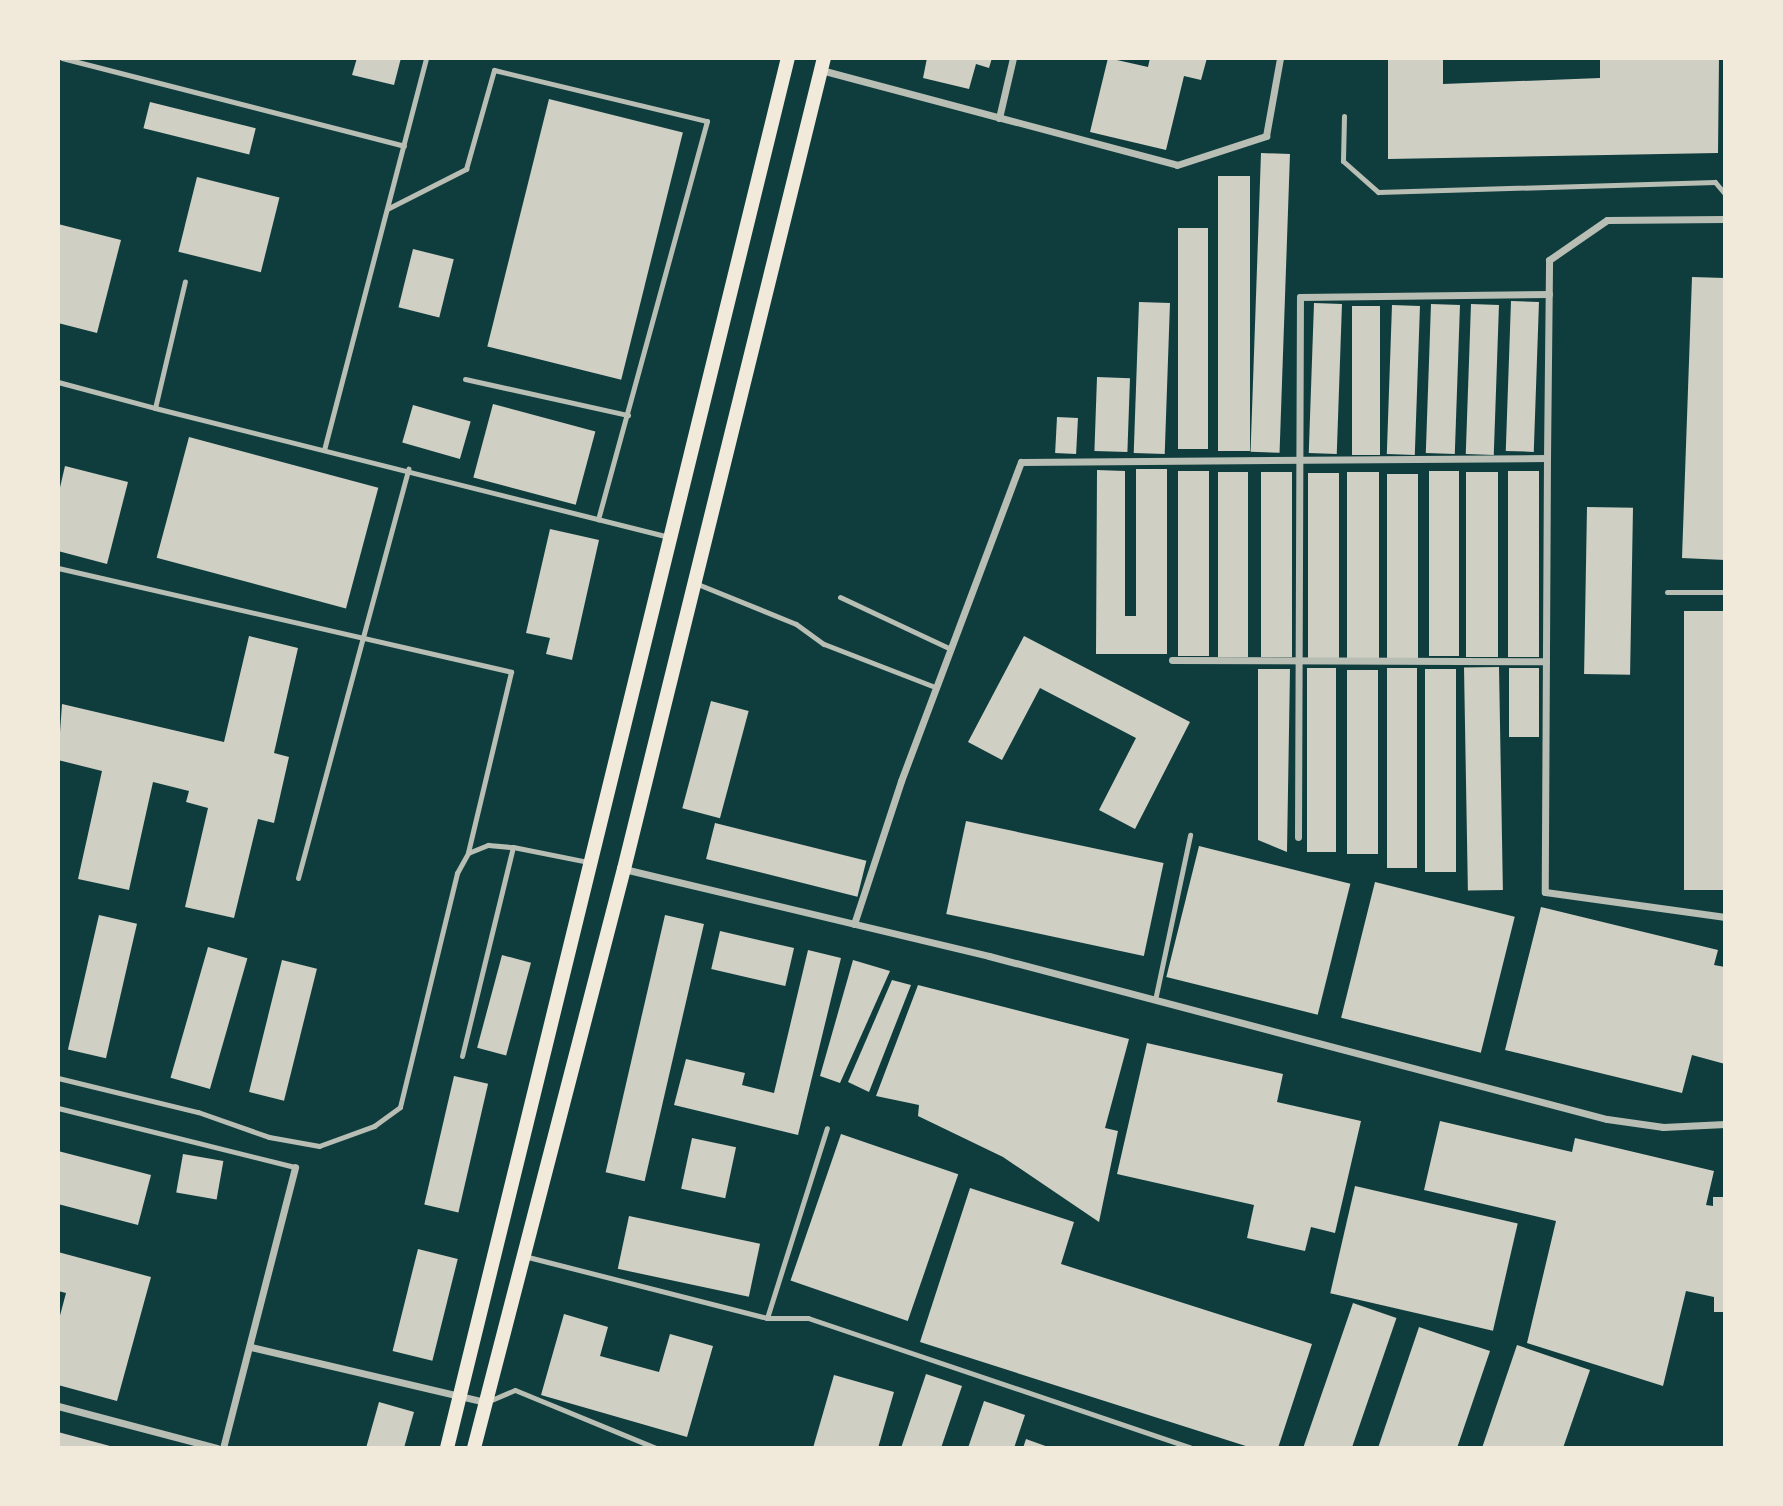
<!DOCTYPE html>
<html>
<head>
<meta charset="utf-8">
<style>
	body { margin:0 }
	#map { position:relative; width:1783px; height:1506px; overflow:hidden; background:#0f3d3e; font-family:Georgia,serif }
	div>[style] { position:absolute }
	[style*='--x'] { left:calc(var(--x)*1px); top:calc(var(--y)*1px); width:calc(var(--w)*1px); rotate:calc(var(--a)*1deg) }
	.building>* { inset:0; background:#cfcfc3; transform-origin:0 0 }
	.service>* { height:5px; margin:-2.5px; padding:0 2.5px; transform-origin:2.5px; border-radius:2.5px; background:#b8beb3 }
	.minor>* { height:7px; margin:-3.5px; padding:0 3.5px; transform-origin:3.5px; border-radius:3.5px; background:#b8beb3 }
	.secondary>* { height:14px; margin:-7px; padding:0 7px; transform-origin:7px; border-radius:7px; background:#f1e9da }
	span { translate:-50% -50%; white-space:nowrap; text-align:center; line-height:1.15; -webkit-text-stroke:6px #f1e9da; paint-order:stroke }
	.frame { position:absolute; inset:0; border:60px solid #f1e9da; pointer-events:none }
</style>
</head>
<body>
<div id="map">
	<div class="building">
		<i style="clip-path:polygon(357px 58px,401px 58px,394px 85px,352px 75px)"></i>
		<i style="clip-path:polygon(927px 58px,992px 58px,989px 68px,976px 64px,969px 89px,923px 78px)"></i>
		<i style="clip-path:polygon(1108px 58px,1148px 67px,1150px 58px,1207px 58px,1201px 80px,1184px 76px,1166px 150px,1090px 132px)"></i>
		<i style="clip-path:polygon(1388px 58px,1443px 58px,1443px 84px,1600px 78px,1600px 58px,1719px 58px,1718px 153px,1388px 159px)"></i>
		<i style="left:549px;top:99px;width:138px;height:255px;rotate:14deg"></i>
		<i style="left:150px;top:102px;width:109px;height:27px;rotate:14deg"></i>
		<i style="left:1261px;top:153px;width:29px;height:299px;rotate:2deg"></i>
		<i style="left:1218px;top:176px;width:32px;height:275px"></i>
		<i style="left:197px;top:177px;width:85px;height:77px;rotate:14deg"></i>
		<i style="clip-path:polygon(58px 224px,121px 240px,97px 333px,58px 323px)"></i>
		<i style="left:1178px;top:228px;width:30px;height:221px"></i>
		<i style="left:413px;top:249px;width:42px;height:60px;rotate:14deg"></i>
		<i style="clip-path:polygon(1692px 277px,1725px 278px,1725px 560px,1682px 558px)"></i>
		<i style="left:1511px;top:301px;width:28px;height:150px;rotate:2deg"></i>
		<i style="left:1139px;top:302px;width:31px;height:151px;rotate:2deg"></i>
		<i style="left:1314px;top:303px;width:28px;height:150px;rotate:2deg"></i>
		<i style="left:1431px;top:304px;width:29px;height:149px;rotate:2deg"></i>
		<i style="left:1471px;top:304px;width:28px;height:150px;rotate:2deg"></i>
		<i style="left:1392px;top:305px;width:28px;height:149px;rotate:2deg"></i>
		<i style="left:1352px;top:306px;width:28px;height:149px"></i>
		<i style="left:1097px;top:377px;width:33px;height:74px;rotate:2deg"></i>
		<i style="left:493px;top:404px;width:106px;height:76px;rotate:15deg"></i>
		<i style="left:413px;top:405px;width:60px;height:39px;rotate:16deg"></i>
		<i style="left:1057px;top:417px;width:21px;height:36px;rotate:3deg"></i>
		<i style="left:189px;top:437px;width:196px;height:125px;rotate:15deg"></i>
		<i style="clip-path:polygon(65px 466px,128px 482px,107px 564px,58px 551px,58px 496px)"></i>
		<i style="clip-path:polygon(1136px 469px,1167px 469px,1167px 654px,1096px 654px,1097px 470px,1125px 471px,1125px 616px,1136px 616px)"></i>
		<i style="left:1178px;top:471px;width:31px;height:185px"></i>
		<i style="left:1429px;top:471px;width:30px;height:185px"></i>
		<i style="left:1508px;top:471px;width:31px;height:186px"></i>
		<i style="left:1218px;top:472px;width:30px;height:185px"></i>
		<i style="left:1261px;top:472px;width:31px;height:185px"></i>
		<i style="left:1379px;top:472px;width:186px;height:32px;rotate:90deg"></i>
		<i style="left:1466px;top:472px;width:32px;height:185px"></i>
		<i style="left:1308px;top:473px;width:31px;height:185px"></i>
		<i style="left:1387px;top:474px;width:31px;height:185px"></i>
		<i style="left:1587px;top:507px;width:46px;height:167px;rotate:1deg"></i>
		<i style="clip-path:polygon(550px 529px,599px 540px,572px 660px,546px 654px,550px 638px,526px 633px)"></i>
		<i style="left:1684px;top:611px;width:41px;height:279px"></i>
		<i style="clip-path:polygon(249px 636px,298px 648px,274px 753px,289px 757px,274px 823px,258px 819px,234px 918px,185px 907px,208px 808px,186px 802px,189px 791px,153px 782px,129px 890px,78px 879px,102px 771px,58px 760px,62px 704px,224px 742px)"></i>
		<i style="clip-path:polygon(1024px 636px,1190px 722px,1135px 829px,1099px 810px,1136px 738px,1040px 688px,1002px 760px,968px 742px)"></i>
		<i style="left:1499px;top:667px;width:223px;height:35px;rotate:89deg"></i>
		<i style="left:1307px;top:668px;width:29px;height:184px"></i>
		<i style="left:1417px;top:668px;width:200px;height:30px;rotate:90deg"></i>
		<i style="left:1509px;top:668px;width:30px;height:69px"></i>
		<i style="clip-path:polygon(1258px 669px,1290px 669px,1287px 852px,1258px 840px)"></i>
		<i style="left:1425px;top:669px;width:31px;height:203px"></i>
		<i style="left:1347px;top:670px;width:31px;height:184px"></i>
		<i style="left:711px;top:701px;width:39px;height:111px;rotate:15deg"></i>
		<i style="left:966px;top:821px;width:202px;height:95px;rotate:12deg"></i>
		<i style="left:715px;top:823px;width:156px;height:37px;rotate:14deg"></i>
		<i style="left:1199px;top:846px;width:156px;height:135px;rotate:14deg"></i>
		<i style="left:1375px;top:882px;width:144px;height:140px;rotate:14deg"></i>
		<i style="clip-path:polygon(1541px 907px,1718px 950px,1714px 965px,1725px 967px,1725px 1064px,1692px 1055px,1682px 1093px,1505px 1050px)"></i>
		<i style="left:99px;top:915px;width:39px;height:138px;rotate:13deg"></i>
		<i style="left:665px;top:915px;width:40px;height:264px;rotate:13deg"></i>
		<i style="left:720px;top:931px;width:76px;height:39px;rotate:13deg"></i>
		<i style="left:208px;top:947px;width:41px;height:136px;rotate:16deg"></i>
		<i style="clip-path:polygon(808px 950px,841px 958px,798px 1135px,674px 1105px,686px 1059px,745px 1073px,742px 1085px,774px 1093px)"></i>
		<i style="left:502px;top:955px;width:30px;height:96px;rotate:15deg"></i>
		<i style="left:282px;top:960px;width:36px;height:136px;rotate:14deg"></i>
		<i style="clip-path:polygon(853px 960px,890px 971px,840px 1083px,820px 1076px)"></i>
		<i style="clip-path:polygon(892px 980px,911px 985px,869px 1092px,848px 1082px)"></i>
		<i style="clip-path:polygon(918px 985px,1129px 1039px,1105px 1128px,1118px 1131px,1099px 1222px,1003px 1157px,918px 1116px,919px 1105px,876px 1096px)"></i>
		<i style="clip-path:polygon(1147px 1043px,1283px 1074px,1277px 1102px,1361px 1121px,1335px 1233px,1311px 1227px,1305px 1251px,1247px 1238px,1254px 1205px,1117px 1174px)"></i>
		<i style="left:454px;top:1076px;width:35px;height:132px;rotate:13deg"></i>
		<i style="clip-path:polygon(1440px 1121px,1572px 1152px,1575px 1138px,1714px 1171px,1706px 1205px,1713px 1206px,1713px 1197px,1725px 1197px,1725px 1312px,1714px 1312px,1714px 1297px,1686px 1291px,1663px 1386px,1527px 1343px,1556px 1221px,1424px 1190px)"></i>
		<i style="left:841px;top:1134px;width:124px;height:155px;rotate:19deg"></i>
		<i style="left:692px;top:1138px;width:45px;height:52px;rotate:12deg"></i>
		<i style="clip-path:polygon(58px 1151px,151px 1175px,138px 1225px,58px 1204px)"></i>
		<i style="left:183px;top:1154px;width:41px;height:39px;rotate:10deg"></i>
		<i style="left:1355px;top:1186px;width:167px;height:110px;rotate:13deg"></i>
		<i style="clip-path:polygon(970px 1188px,1074px 1222px,1061px 1264px,1312px 1344px,1278px 1448px,1252px 1448px,920px 1342px)"></i>
		<i style="left:629px;top:1216px;width:134px;height:54px;rotate:12deg"></i>
		<i style="left:418px;top:1249px;width:41px;height:105px;rotate:14deg"></i>
		<i style="clip-path:polygon(58px 1252px,151px 1277px,117px 1401px,58px 1385px,58px 1323px,66px 1293px,58px 1291px)"></i>
		<i style="left:1353px;top:1303px;width:46px;height:153px;rotate:19deg"></i>
		<i style="clip-path:polygon(564px 1314px,608px 1327px,600px 1356px,659px 1372px,670px 1334px,713px 1346px,687px 1437px,541px 1395px)"></i>
		<i style="clip-path:polygon(1419px 1327px,1490px 1351px,1457px 1448px,1378px 1448px)"></i>
		<i style="clip-path:polygon(1517px 1345px,1590px 1370px,1563px 1448px,1482px 1448px)"></i>
		<i style="clip-path:polygon(926px 1374px,962px 1386px,941px 1448px,901px 1448px)"></i>
		<i style="clip-path:polygon(834px 1375px,894px 1392px,878px 1448px,813px 1448px)"></i>
		<i style="clip-path:polygon(984px 1401px,1025px 1415px,1014px 1448px,968px 1448px)"></i>
		<i style="clip-path:polygon(379px 1402px,414px 1412px,404px 1448px,366px 1448px)"></i>
		<i style="clip-path:polygon(58px 1432px,110px 1446px,110px 1448px,58px 1448px)"></i>
		<i style="clip-path:polygon(1026px 1439px,1051px 1448px,1023px 1448px)"></i>
	</div>
	<div class="service">
		<i style="--x:62;--y:58;--w:353;--a:14.4"></i>
		<i style="--x:1344;--y:116;--w:45;--a:91.3"></i>
		<i style="--x:1343;--y:161;--w:47;--a:41.5"></i>
		<i style="--x:1378;--y:192;--w:337;--a:-1.7"></i>
		<i style="--x:1715;--y:182;--w:16;--a:50"></i>
		<i style="--x:387;--y:209;--w:89;--a:-26.9"></i>
		<i style="--x:466;--y:169;--w:103;--a:-74.2"></i>
		<i style="--x:494;--y:70;--w:219;--a:13.5"></i>
		<i style="--x:707;--y:121;--w:413;--a:105.3"></i>
		<i style="--x:465;--y:379;--w:167;--a:12.5"></i>
		<i style="--x:58;--y:382;--w:100;--a:15"></i>
		<i style="--x:155;--y:408;--w:130;--a:-76.7"></i>
		<i style="--x:155;--y:408;--w:530;--a:14.09"></i>
		<i style="--x:324;--y:450;--w:405;--a:-75.4"></i>
		<i style="--x:58;--y:568;--w:465;--a:12.9"></i>
		<i style="--x:511;--y:672;--w:186;--a:103.4"></i>
		<i style="--x:695;--y:583;--w:109;--a:22.1"></i>
		<i style="--x:796;--y:624;--w:34;--a:36"></i>
		<i style="--x:824;--y:644;--w:119;--a:21.2"></i>
		<i style="--x:1667;--y:592;--w:58;--a:0"></i>
		<i style="--x:840;--y:597;--w:120;--a:25.1"></i>
		<i style="--x:298;--y:878;--w:424;--a:-74.9"></i>
		<i style="--x:1155;--y:1000;--w:169;--a:-78"></i>
		<i style="--x:462;--y:1056;--w:215;--a:-76.3"></i>
		<i style="--x:513;--y:847;--w:76;--a:11.3"></i>
		<i style="--x:58;--y:1078;--w:144;--a:13.7"></i>
		<i style="--x:198;--y:1112;--w:75;--a:19.4"></i>
		<i style="--x:269;--y:1137;--w:51;--a:10.2"></i>
		<i style="--x:319;--y:1146;--w:59;--a:-20"></i>
		<i style="--x:374;--y:1126;--w:32;--a:-36"></i>
		<i style="--x:400;--y:1107;--w:241;--a:-76.3"></i>
		<i style="--x:457;--y:873;--w:23;--a:-61"></i>
		<i style="--x:468;--y:853;--w:22;--a:-22"></i>
		<i style="--x:488;--y:845;--w:25;--a:5"></i>
		<i style="--x:58;--y:1108;--w:244;--a:14"></i>
		<i style="--x:524;--y:1256;--w:251;--a:14.3"></i>
		<i style="--x:767;--y:1318;--w:41;--a:0"></i>
		<i style="--x:808;--y:1318;--w:404;--a:18.7"></i>
		<i style="--x:767;--y:1318;--w:199;--a:-72.5"></i>
		<i style="--x:489;--y:1401;--w:28;--a:-23"></i>
		<i style="--x:515;--y:1390;--w:152;--a:22.4"></i>
	</div>
	<div class="minor">
		<i style="--x:821;--y:70;--w:368;--a:14.9"></i>
		<i style="--x:1177;--y:165;--w:94;--a:-18"></i>
		<i style="--x:1266;--y:136;--w:79;--a:-79.8"></i>
		<i style="--x:999;--y:118;--w:62;--a:-76.9"></i>
		<i style="--x:1547;--y:458;--w:198;--a:-89.4"></i>
		<i style="--x:1549;--y:260;--w:70;--a:-34.6"></i>
		<i style="--x:1607;--y:220;--w:118;--a:-0.5"></i>
		<i style="--x:1172;--y:660;--w:374;--a:0.2"></i>
		<i style="--x:1298;--y:837;--w:540;--a:-89.79"></i>
		<i style="--x:1300;--y:297;--w:249;--a:-0.7"></i>
		<i style="--x:624;--y:869;--w:375;--a:13.4"></i>
		<i style="--x:989;--y:956;--w:639;--a:14.78"></i>
		<i style="--x:1607;--y:1119;--w:57;--a:8.1"></i>
		<i style="--x:1663;--y:1127;--w:62;--a:-2.8"></i>
		<i style="--x:854;--y:924;--w:151;--a:-71.8"></i>
		<i style="--x:901;--y:781;--w:341;--a:-69.4"></i>
		<i style="--x:1021;--y:462;--w:526;--a:-0.44"></i>
		<i style="--x:1547;--y:458;--w:434;--a:90.3"></i>
		<i style="--x:1545;--y:892;--w:182;--a:7.9"></i>
		<i style="--x:251;--y:1347;--w:240;--a:13.2"></i>
		<i style="--x:58;--y:1406;--w:164;--a:14.8"></i>
		<i style="--x:223;--y:1448;--w:290;--a:-75.6"></i>
	</div>
	<div class="secondary">
		<i style="--x:447;--y:1448;--w:1431;--a:-76.22"></i>
		<i style="--x:474;--y:1448;--w:598;--a:-75.48"></i>
		<i style="--x:624;--y:869;--w:835;--a:-76.15"></i>
	</div>
	<div class="frame"></div>
</div>
</body>
</html>
